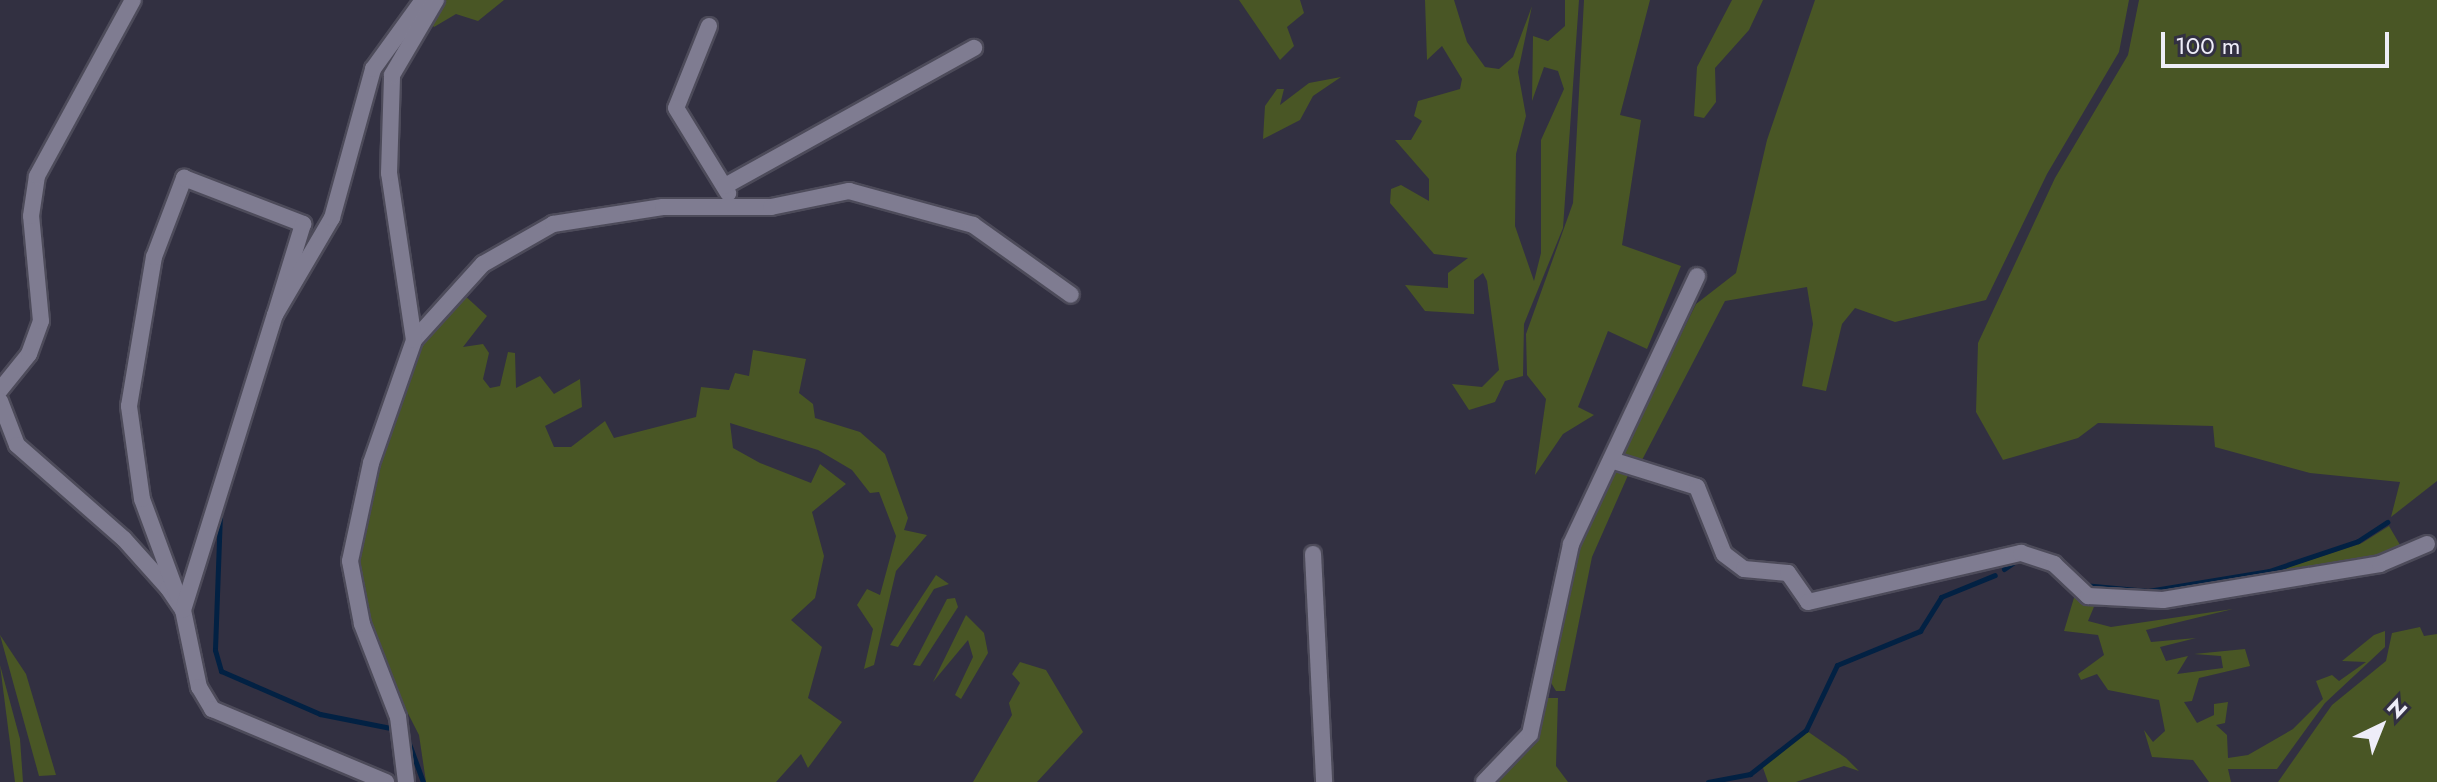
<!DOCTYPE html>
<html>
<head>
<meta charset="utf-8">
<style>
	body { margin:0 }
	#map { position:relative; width:2437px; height:782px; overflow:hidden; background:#323041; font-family:Jost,sans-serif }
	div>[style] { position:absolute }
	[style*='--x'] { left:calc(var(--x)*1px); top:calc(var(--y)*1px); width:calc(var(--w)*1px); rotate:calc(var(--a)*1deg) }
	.green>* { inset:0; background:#495625 }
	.stream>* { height:5px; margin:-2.5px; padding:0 2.5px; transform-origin:2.5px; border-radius:2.5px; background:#022143 }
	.roads { filter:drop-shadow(2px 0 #4d4b5a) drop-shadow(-2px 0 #4d4b5a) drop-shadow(0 2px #4d4b5a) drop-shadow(0 -2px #4d4b5a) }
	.minor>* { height:16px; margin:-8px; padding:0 8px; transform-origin:8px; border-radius:8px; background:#7f7c91 }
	span { translate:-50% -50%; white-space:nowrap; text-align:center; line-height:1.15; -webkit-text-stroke:6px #323041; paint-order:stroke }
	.north { position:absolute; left:2341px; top:686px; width:80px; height:80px; -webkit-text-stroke:6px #323041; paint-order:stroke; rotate:43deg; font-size:22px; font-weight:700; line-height:32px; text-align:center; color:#eeedf8 }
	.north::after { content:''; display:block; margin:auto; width:28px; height:36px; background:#eeedf8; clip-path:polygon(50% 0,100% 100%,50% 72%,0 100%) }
	.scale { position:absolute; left:2161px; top:32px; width:228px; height:36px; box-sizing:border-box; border:4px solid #eeedf8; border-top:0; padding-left:10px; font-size:24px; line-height:28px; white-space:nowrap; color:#eeedf8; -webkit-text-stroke:6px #323041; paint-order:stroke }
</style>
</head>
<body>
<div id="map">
	<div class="green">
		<i style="clip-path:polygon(441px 0,504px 0,478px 21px,456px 14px,434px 27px,428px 21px)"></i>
		<i style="clip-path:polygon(1239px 0,1300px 0,1304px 13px,1287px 27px,1294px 46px,1280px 60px)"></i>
		<i style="clip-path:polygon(1425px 0,1454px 0,1467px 42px,1485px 67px,1499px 69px,1513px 57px,1532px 6px,1518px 72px,1526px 116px,1516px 154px,1515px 226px,1534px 281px,1541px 253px,1541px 140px,1564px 89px,1558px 71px,1544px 67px,1532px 101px,1533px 36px,1548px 41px,1565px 26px,1565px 0,1579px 0,1563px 228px,1524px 324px,1523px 376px,1505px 381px,1495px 402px,1469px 410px,1452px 384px,1482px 387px,1499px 370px,1487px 281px,1483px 273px,1474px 280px,1474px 314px,1425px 311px,1405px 285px,1448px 288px,1448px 273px,1468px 258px,1434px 254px,1390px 203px,1391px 189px,1401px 185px,1429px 201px,1429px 179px,1395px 140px,1411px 140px,1422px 121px,1414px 116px,1418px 101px,1460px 89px,1462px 79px,1442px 46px,1427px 60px)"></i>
		<i style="clip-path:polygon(1584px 0,1650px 0,1620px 115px,1641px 120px,1622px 245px,1681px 266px,1647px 349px,1608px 331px,1578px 407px,1594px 415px,1563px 434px,1535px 475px,1546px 399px,1527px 375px,1526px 334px,1573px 203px)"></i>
		<i style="clip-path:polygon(1732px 0,1763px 0,1749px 30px,1715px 68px,1716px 102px,1704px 118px,1694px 116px,1697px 67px)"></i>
		<i style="clip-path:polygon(1815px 0,2129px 0,2119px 52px,2047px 174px,1986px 300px,1895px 322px,1855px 308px,1842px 324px,1826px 391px,1802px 386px,1813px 324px,1807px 287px,1725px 301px,1641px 462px,1619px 460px,1696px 304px,1736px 273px,1767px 140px)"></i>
		<i style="clip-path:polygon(2139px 0,2437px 0,2437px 481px,2391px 517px,2400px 482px,2310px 473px,2215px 447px,2213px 426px,2098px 423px,2078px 438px,2003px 460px,1976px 412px,1978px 343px,2055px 178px,2128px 55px)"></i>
		<i style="clip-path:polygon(1341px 77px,1313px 96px,1300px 120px,1263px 139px,1265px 106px,1277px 89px,1284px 89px,1280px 105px,1309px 83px)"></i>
		<i style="clip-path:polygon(462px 293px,487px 316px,463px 347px,483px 344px,489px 353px,483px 379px,490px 388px,500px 386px,508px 352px,515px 353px,516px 388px,540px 376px,554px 394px,580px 379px,582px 407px,545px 426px,554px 447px,571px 447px,605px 421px,614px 438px,696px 417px,701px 387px,729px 390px,735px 373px,749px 376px,753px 350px,806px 359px,799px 393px,813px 404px,815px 418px,860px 432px,885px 454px,908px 518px,904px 530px,927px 535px,896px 571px,874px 665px,864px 669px,873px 629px,857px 605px,867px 589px,880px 595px,896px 536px,879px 492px,870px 493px,852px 470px,818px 450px,730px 423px,733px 448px,760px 463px,811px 483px,820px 464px,846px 484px,812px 512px,824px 556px,815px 598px,791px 620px,822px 647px,808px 698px,842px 722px,808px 768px,801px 754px,776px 782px,426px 782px,419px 735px,376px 651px,355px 578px,375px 464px,422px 346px)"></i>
		<i style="clip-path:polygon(1610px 470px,1629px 473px,1592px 557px,1565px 691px,1556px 691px,1550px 681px,1575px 558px)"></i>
		<i style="clip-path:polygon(2389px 526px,2403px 550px,2380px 561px,2154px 599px,2095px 590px,2167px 592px,2262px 576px,2362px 543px)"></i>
		<i style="clip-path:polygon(936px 575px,949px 584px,934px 589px,898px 647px,890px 645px)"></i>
		<i style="clip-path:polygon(2076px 591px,2096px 602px,2088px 621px,2111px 627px,2233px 609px,2146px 630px,2151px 642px,2196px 638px,2160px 647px,2166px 661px,2188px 656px,2177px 674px,2223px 668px,2221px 656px,2194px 654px,2245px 649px,2250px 666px,2199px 678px,2192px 701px,2184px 702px,2197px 723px,2214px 715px,2214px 704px,2228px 702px,2225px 723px,2216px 725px,2227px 735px,2228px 758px,2248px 755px,2293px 729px,2323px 699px,2316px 681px,2332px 675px,2339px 681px,2366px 662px,2342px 661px,2374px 635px,2385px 631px,2385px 647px,2325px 703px,2277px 769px,2228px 769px,2231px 782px,2209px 782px,2193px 760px,2152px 757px,2144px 730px,2153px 742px,2165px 731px,2159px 700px,2108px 690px,2097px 674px,2081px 680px,2078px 674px,2104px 655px,2098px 635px,2064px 631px)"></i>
		<i style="clip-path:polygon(955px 598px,958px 607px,920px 666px,913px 665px,947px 599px)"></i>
		<i style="clip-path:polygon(966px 615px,984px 633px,988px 653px,961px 699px,955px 695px,973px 657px,968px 640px,933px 682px)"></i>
		<i style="clip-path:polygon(2420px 627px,2424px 636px,2437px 634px,2437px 782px,2278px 782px,2332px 705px,2386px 661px,2392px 633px)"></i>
		<i style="clip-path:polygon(0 635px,26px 674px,56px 775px,39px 776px)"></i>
		<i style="clip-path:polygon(1020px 662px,1046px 670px,1083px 732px,1037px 782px,973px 782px,1012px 715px,1009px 703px,1020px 683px,1012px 674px)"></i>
		<i style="clip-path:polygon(0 665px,20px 739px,23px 782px,15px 782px)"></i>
		<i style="clip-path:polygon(1546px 698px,1558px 698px,1556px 766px,1568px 782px,1490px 782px)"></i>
		<i style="clip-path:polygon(1807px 731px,1846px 758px,1859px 771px,1844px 766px,1796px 782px,1768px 782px,1762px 765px)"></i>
	</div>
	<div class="stream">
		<i style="--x:220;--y:513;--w:137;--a:92.1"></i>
		<i style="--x:215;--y:650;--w:22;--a:74"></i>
		<i style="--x:221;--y:671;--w:108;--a:23.5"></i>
		<i style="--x:320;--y:714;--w:77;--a:11.2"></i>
		<i style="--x:2004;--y:569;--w:12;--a:-35"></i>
		<i style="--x:2083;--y:585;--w:65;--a:5.3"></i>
		<i style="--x:2148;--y:591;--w:123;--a:-9.4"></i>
		<i style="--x:2269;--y:571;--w:94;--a:-18.6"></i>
		<i style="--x:2358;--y:541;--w:35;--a:-33"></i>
		<i style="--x:407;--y:738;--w:47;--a:70"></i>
		<i style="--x:1708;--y:782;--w:43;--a:-10.8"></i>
		<i style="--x:1750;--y:774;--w:71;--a:-38.2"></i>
		<i style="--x:1806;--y:730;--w:72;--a:-64.5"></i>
		<i style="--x:1837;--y:665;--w:90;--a:-22.3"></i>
		<i style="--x:1920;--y:631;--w:40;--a:-58"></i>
		<i style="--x:1941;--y:597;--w:58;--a:-22.2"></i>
	</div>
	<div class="roads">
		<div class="minor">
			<i style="--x:709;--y:26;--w:88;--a:111.9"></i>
			<i style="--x:676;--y:108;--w:100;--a:58.5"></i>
			<i style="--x:725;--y:186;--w:285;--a:-29"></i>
			<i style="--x:414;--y:340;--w:103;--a:-47.8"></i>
			<i style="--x:483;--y:264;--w:81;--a:-29.7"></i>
			<i style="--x:553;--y:224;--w:111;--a:-8.8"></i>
			<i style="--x:663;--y:207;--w:108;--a:0"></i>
			<i style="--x:771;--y:207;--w:80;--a:-11.6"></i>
			<i style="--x:849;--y:191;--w:129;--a:15.3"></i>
			<i style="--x:973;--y:225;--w:120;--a:35.5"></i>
			<i style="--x:0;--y:390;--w:46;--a:-51.1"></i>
			<i style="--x:29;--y:354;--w:35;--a:-70"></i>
			<i style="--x:41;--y:321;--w:105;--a:-95.4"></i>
			<i style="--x:31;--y:216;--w:40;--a:-81.5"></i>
			<i style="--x:37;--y:176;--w:200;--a:-61.4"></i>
			<i style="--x:0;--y:401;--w:47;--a:68.9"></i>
			<i style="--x:17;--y:445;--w:142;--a:41.3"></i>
			<i style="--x:124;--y:539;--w:66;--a:48.1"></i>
			<i style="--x:168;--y:588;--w:27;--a:56"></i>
			<i style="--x:183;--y:610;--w:79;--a:78.3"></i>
			<i style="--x:199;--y:687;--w:26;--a:59"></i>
			<i style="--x:212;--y:709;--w:189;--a:22.8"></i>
			<i style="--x:1611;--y:460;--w:90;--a:17.4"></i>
			<i style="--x:1697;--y:487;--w:72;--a:68.1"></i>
			<i style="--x:1724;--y:554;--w:25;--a:37"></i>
			<i style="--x:1744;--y:569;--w:44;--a:5.2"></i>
			<i style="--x:1788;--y:573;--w:35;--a:55"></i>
			<i style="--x:1808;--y:602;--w:219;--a:-13"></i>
			<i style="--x:2021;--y:553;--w:35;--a:18"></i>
			<i style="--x:2054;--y:564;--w:47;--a:43.3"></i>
			<i style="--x:2088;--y:596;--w:75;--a:3.1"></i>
			<i style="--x:2163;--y:600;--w:220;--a:-9.4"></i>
			<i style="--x:2380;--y:564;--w:51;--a:-23.1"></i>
			<i style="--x:1313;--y:554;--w:228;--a:87.2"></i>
			<i style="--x:183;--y:610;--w:118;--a:-110.3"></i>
			<i style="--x:142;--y:499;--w:94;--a:-98"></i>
			<i style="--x:129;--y:406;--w:151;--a:-80.5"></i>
			<i style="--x:154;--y:257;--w:85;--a:-69.2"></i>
			<i style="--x:184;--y:178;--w:128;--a:21.1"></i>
			<i style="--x:303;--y:224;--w:95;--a:107.1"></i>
			<i style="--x:183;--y:610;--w:309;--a:-72.7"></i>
			<i style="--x:275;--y:315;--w:113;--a:-59.6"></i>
			<i style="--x:332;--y:218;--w:155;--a:-74.6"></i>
			<i style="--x:373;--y:69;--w:85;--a:-54.1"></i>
			<i style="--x:406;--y:782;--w:65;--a:-97"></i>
			<i style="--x:398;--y:717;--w:100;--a:-111.2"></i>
			<i style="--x:362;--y:624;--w:64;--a:-100.8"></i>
			<i style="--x:350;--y:561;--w:100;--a:-77.9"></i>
			<i style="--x:371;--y:463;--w:130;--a:-70.7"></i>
			<i style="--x:414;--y:340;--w:169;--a:-98.5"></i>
			<i style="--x:389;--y:173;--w:98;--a:-88.2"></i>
			<i style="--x:392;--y:75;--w:87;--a:-59.6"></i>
			<i style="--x:1484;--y:782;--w:66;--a:-46.2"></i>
			<i style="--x:1530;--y:734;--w:194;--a:-77.8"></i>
			<i style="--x:1571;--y:544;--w:296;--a:-64.8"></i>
		</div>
	</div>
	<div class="north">N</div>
	<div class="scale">100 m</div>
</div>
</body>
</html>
